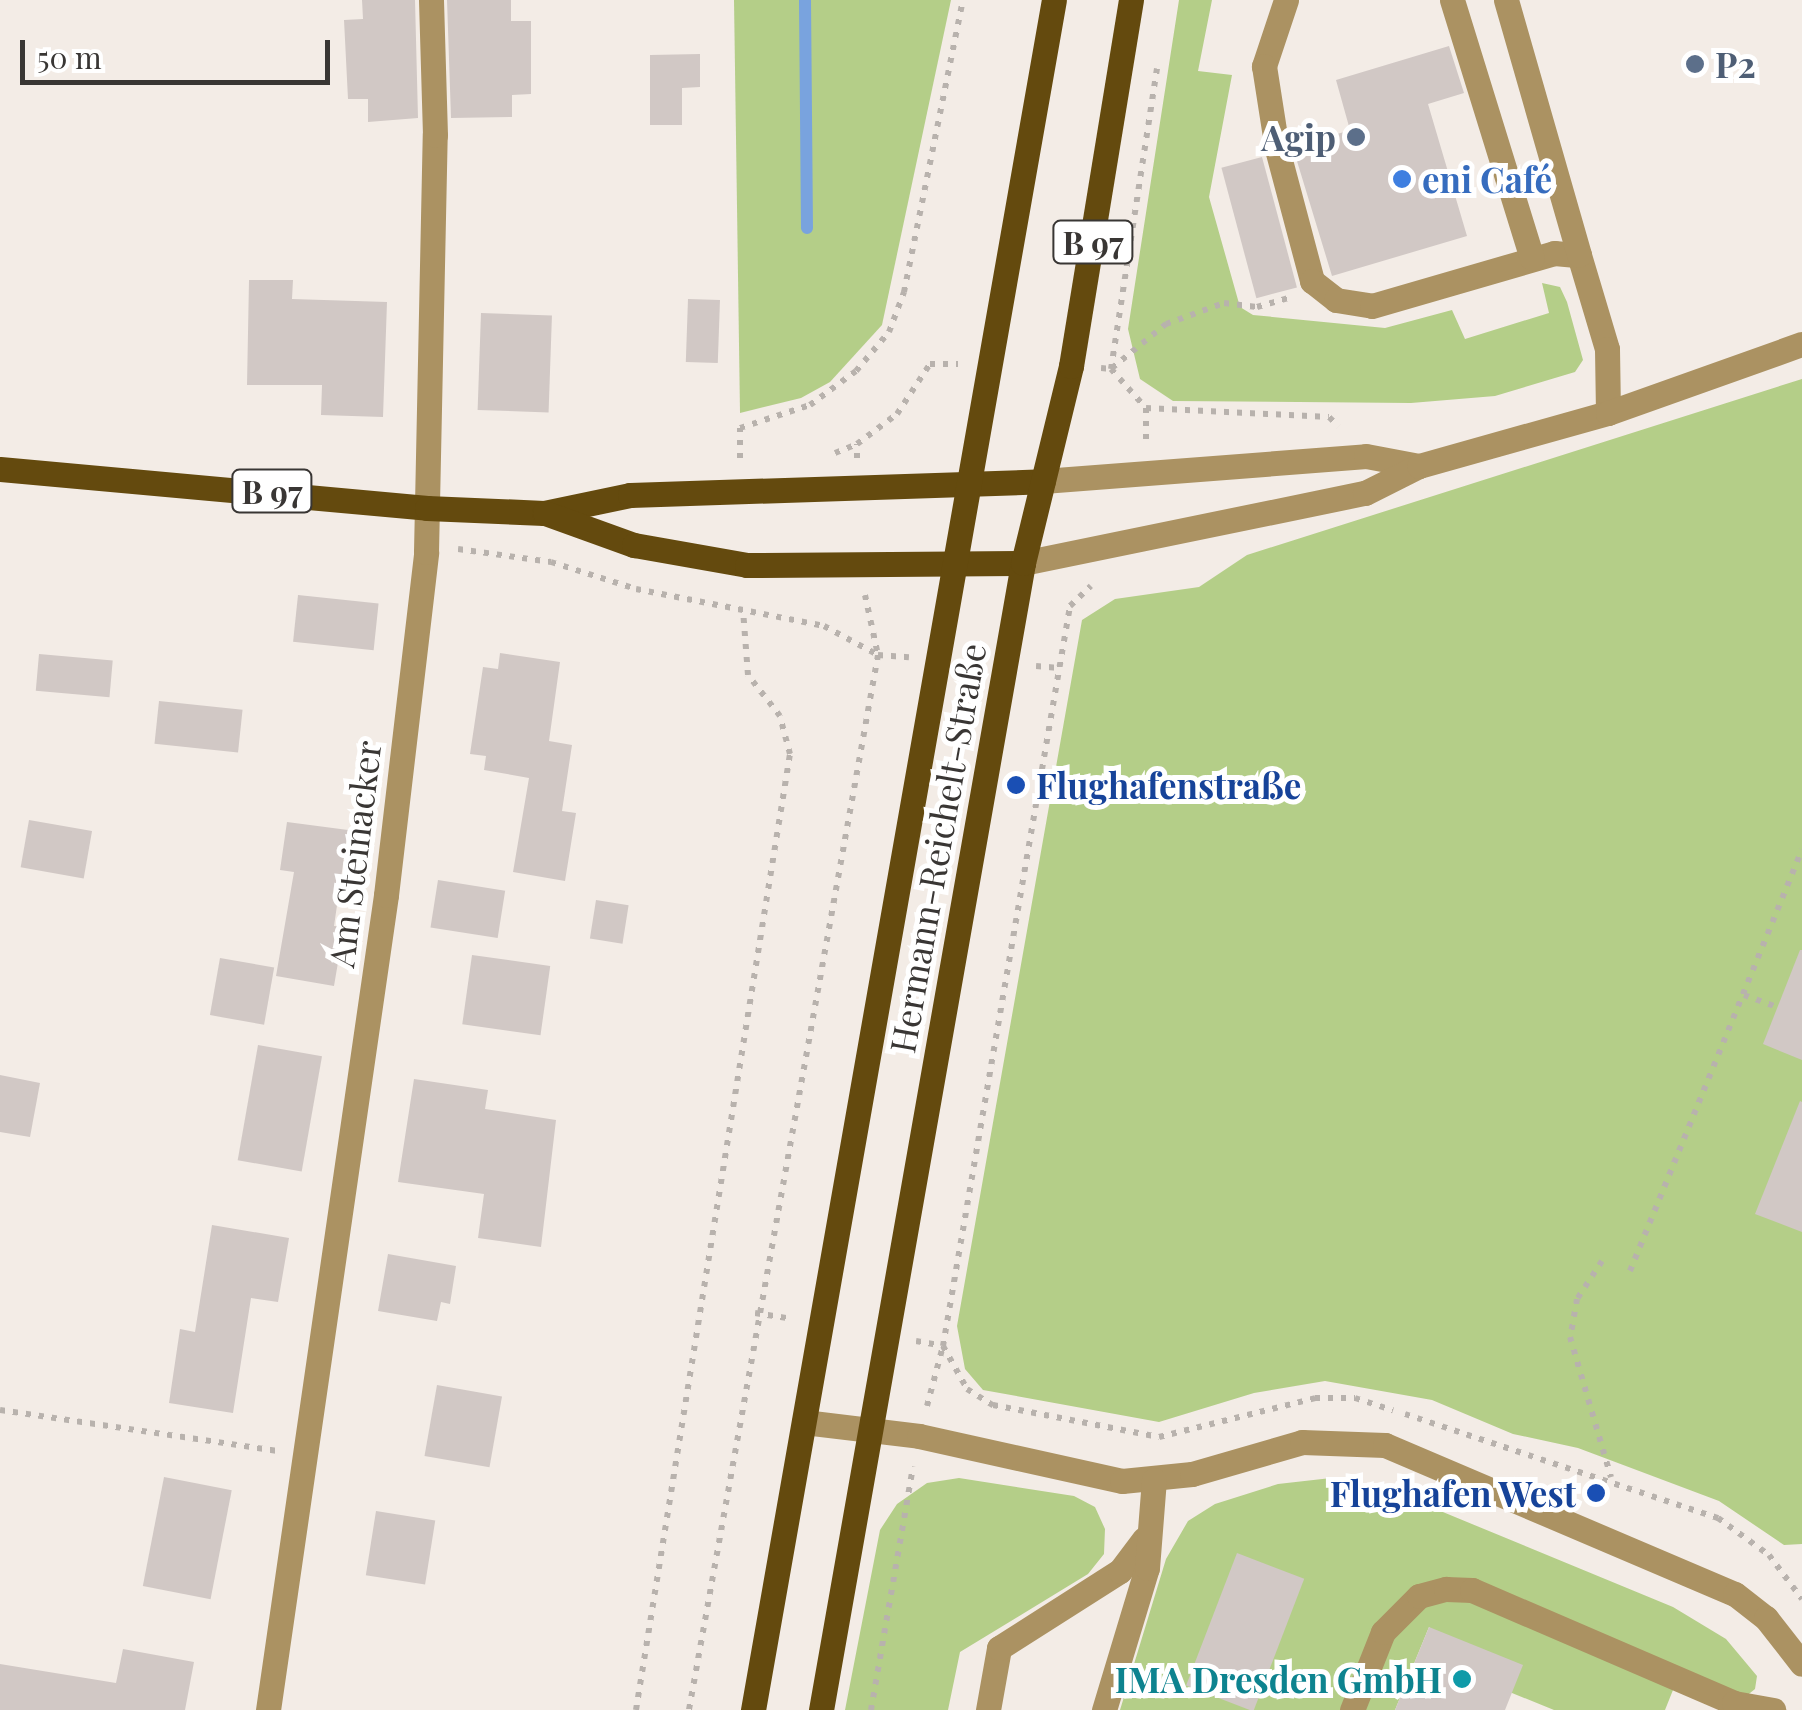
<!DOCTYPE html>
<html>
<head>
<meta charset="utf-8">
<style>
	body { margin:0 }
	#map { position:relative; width:1802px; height:1710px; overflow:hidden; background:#f3ece6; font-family:"Playfair Display",serif }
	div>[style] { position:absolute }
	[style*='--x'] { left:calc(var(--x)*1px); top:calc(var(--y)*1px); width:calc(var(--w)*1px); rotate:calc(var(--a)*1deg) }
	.green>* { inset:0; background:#b4ce88 }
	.stream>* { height:12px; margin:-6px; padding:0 6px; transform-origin:6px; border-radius:6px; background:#79a3de }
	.building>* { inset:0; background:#d1c8c5; transform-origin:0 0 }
	.path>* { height:6px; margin-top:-3px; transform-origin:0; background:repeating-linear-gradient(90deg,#b8b2ad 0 5px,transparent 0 13px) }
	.minor>* { height:25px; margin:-12.5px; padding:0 12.5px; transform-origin:12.5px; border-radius:12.5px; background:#ab9262 }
	.major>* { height:25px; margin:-12.5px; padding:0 12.5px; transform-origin:12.5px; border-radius:12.5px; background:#644a0e }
	.dots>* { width:28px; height:28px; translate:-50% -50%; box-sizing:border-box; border:5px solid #fff; border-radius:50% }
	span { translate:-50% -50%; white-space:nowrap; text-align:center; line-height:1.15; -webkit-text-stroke:10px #fff; paint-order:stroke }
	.shield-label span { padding:2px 8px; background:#fff; border:2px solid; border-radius:8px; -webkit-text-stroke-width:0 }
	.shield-label { font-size:32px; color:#393634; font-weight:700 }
	.service-label { font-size:35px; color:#4e5e75; font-weight:700 }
	.left { translate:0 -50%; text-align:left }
	.right { translate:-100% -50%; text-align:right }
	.shop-label { font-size:35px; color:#366cbe; font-weight:700 }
	.transit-label { font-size:35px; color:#164399; font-weight:700 }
	.street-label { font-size:35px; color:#393634 }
	.culture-label { font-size:35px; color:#0d838f; font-weight:700 }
	.scale { position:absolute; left:20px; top:40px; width:310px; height:45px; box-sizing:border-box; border:5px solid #393634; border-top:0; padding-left:12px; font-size:30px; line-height:35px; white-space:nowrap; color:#393634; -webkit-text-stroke:8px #fff; paint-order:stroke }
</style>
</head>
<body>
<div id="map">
	<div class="green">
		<i style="clip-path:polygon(734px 0,951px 0,882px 325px,830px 382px,801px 398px,740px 413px)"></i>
		<i style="clip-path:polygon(1179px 0,1212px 0,1198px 71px,1232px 75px,1209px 197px,1240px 307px,1253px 315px,1385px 328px,1452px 310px,1465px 339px,1549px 313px,1542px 283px,1560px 287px,1567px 302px,1583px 360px,1575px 372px,1495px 396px,1411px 403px,1173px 401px,1140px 379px,1128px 329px)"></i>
		<i style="clip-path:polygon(1802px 379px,1802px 1544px,1784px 1545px,1719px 1501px,1578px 1448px,1513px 1434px,1432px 1400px,1325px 1381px,1254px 1393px,1159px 1422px,983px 1390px,965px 1369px,957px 1326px,1082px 620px,1115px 599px,1199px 587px,1247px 555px)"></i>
		<i style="clip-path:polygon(1340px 1477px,1392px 1491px,1673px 1607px,1726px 1639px,1757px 1676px,1755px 1689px,1745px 1697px,1679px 1675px,1665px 1710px,1554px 1710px,1512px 1693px,1429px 1627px,1395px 1710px,1120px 1710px,1166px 1559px,1188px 1521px,1215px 1504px,1278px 1484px)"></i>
		<i style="clip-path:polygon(959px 1478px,1074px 1496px,1095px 1507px,1105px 1529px,1104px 1554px,1088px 1574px,960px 1652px,948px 1710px,845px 1710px,880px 1530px,897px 1504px,927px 1483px)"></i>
	</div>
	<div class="stream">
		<i style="--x:805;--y:0;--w:228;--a:89.5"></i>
	</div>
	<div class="building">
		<i style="clip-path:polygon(362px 0,415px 0,418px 118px,368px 122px,368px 99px,348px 99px,344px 20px,363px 19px)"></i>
		<i style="clip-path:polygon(447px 0,511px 0,511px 21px,531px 21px,531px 94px,512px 95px,512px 117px,451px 118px)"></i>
		<i style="clip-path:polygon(1449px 46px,1464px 93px,1428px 104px,1467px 236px,1332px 276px,1293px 148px,1350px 130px,1336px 80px)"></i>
		<i style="clip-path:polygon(700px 54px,700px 87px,682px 88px,682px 125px,650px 125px,650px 55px)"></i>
		<i style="left:1262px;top:157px;width:135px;height:42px;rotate:75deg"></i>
		<i style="clip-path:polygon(249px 280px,293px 280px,292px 299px,387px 302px,383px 417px,321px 415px,322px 385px,247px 385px)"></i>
		<i style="left:688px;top:299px;width:32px;height:63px;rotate:2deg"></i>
		<i style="left:481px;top:313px;width:71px;height:97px;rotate:2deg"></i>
		<i style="left:298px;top:595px;width:81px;height:47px;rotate:6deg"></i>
		<i style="clip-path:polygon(500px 653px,560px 662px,549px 741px,572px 745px,562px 811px,576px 813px,565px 881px,513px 872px,529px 778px,484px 770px,486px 756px,470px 754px,483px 667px,498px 669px)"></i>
		<i style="left:39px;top:654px;width:74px;height:37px;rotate:5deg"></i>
		<i style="left:159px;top:701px;width:84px;height:43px;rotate:6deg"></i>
		<i style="left:29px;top:820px;width:64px;height:48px;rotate:10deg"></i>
		<i style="clip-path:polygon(287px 822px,348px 830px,334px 926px,344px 927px,334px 986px,276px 976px,294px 872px,280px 870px)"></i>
		<i style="left:438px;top:880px;width:68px;height:48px;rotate:9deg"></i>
		<i style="left:596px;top:900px;width:33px;height:39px;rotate:9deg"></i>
		<i style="clip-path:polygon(1800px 950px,1802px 950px,1802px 1060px,1763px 1044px)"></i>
		<i style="left:472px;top:955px;width:79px;height:70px;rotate:8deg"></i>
		<i style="left:220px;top:958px;width:55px;height:58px;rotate:10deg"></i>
		<i style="left:258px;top:1045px;width:65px;height:117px;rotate:10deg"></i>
		<i style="clip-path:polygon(0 1075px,40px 1083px,30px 1137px,0 1132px)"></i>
		<i style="clip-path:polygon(414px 1079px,488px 1090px,485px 1109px,556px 1120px,541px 1247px,478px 1238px,484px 1194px,398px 1182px)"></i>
		<i style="clip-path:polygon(1800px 1101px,1802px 1102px,1802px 1232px,1755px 1214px)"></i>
		<i style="clip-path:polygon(212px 1225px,289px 1238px,278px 1302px,251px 1298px,233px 1413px,169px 1403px,180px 1329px,195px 1332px)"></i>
		<i style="clip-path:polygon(388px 1254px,456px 1266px,450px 1304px,441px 1302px,437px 1321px,378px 1311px)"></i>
		<i style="left:437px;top:1385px;width:66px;height:72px;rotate:10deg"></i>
		<i style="left:164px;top:1477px;width:69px;height:111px;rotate:11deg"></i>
		<i style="left:376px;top:1511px;width:60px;height:65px;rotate:9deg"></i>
		<i style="left:1237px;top:1553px;width:72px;height:142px;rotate:21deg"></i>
		<i style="clip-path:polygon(1429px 1627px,1523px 1665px,1505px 1710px,1395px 1710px)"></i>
		<i style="clip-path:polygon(123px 1649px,194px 1662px,185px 1710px,0 1710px,0 1664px,116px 1683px)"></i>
	</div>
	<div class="path">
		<i style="--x:1101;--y:368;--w:10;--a:6"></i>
		<i style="--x:1111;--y:369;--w:52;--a:48.1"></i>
		<i style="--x:1146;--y:408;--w:35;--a:90"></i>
		<i style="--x:1112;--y:368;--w:70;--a:-39.2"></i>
		<i style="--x:1166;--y:324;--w:62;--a:-19.9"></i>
		<i style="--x:1224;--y:303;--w:33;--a:7"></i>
		<i style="--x:1257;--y:307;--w:33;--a:-16"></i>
		<i style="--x:1111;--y:369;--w:304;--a:-81.3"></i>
		<i style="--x:1146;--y:408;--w:183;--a:2.8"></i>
		<i style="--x:1329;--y:417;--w:13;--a:45"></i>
		<i style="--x:835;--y:453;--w:24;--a:-22"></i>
		<i style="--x:740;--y:458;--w:30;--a:-90"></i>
		<i style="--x:740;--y:428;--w:74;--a:-18.2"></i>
		<i style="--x:810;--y:405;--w:57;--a:-36.5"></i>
		<i style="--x:856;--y:371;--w:51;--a:-49.8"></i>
		<i style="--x:889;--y:332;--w:43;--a:-69.4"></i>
		<i style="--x:904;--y:292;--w:298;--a:-78.6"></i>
		<i style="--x:857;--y:458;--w:14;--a:-90"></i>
		<i style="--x:857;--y:444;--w:50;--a:-36.9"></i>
		<i style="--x:897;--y:414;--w:60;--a:-56.6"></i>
		<i style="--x:930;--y:364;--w:28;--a:0"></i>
		<i style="--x:458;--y:549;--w:94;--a:8"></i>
		<i style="--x:551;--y:562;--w:89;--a:17.6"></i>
		<i style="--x:636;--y:589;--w:192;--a:11.1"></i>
		<i style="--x:824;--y:626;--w:61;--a:28.2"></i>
		<i style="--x:878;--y:655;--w:1072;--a:100.16"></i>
		<i style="--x:865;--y:595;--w:61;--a:77.8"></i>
		<i style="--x:878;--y:655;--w:31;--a:4"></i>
		<i style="--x:1036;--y:666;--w:23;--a:5"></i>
		<i style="--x:1744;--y:995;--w:35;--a:20"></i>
		<i style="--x:1602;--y:1261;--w:45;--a:123.3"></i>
		<i style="--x:1577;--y:1299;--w:39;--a:100"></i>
		<i style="--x:1570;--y:1337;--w:146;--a:73.7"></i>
		<i style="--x:1630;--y:1271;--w:455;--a:-67.8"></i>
		<i style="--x:755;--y:1313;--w:36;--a:9"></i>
		<i style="--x:916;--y:1341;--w:27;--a:10"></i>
		<i style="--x:943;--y:1346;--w:49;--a:60.8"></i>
		<i style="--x:967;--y:1389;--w:31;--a:32"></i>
		<i style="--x:993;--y:1405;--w:169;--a:10.9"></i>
		<i style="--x:1159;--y:1437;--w:161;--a:-14"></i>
		<i style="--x:1315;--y:1398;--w:40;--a:0"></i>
		<i style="--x:1355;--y:1398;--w:40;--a:18"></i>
		<i style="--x:927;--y:1406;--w:62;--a:-75.1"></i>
		<i style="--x:943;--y:1346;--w:751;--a:-80.26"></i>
		<i style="--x:1070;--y:606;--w:29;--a:-44"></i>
		<i style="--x:0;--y:1410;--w:279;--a:8.4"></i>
		<i style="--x:1405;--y:1414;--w:330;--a:18.4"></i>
		<i style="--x:1718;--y:1518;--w:63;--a:36"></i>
		<i style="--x:1769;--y:1555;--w:55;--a:53.1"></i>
		<i style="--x:636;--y:1710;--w:968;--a:-80.85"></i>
		<i style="--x:790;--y:754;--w:39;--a:-105"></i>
		<i style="--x:780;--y:716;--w:52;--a:-128"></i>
		<i style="--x:748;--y:675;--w:65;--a:-94.4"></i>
		<i style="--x:871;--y:1710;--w:247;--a:-80.2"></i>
	</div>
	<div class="minor">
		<i style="--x:1286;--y:0;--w:70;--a:108.4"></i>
		<i style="--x:1264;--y:66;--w:84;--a:81.1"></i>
		<i style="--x:1277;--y:149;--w:137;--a:75.1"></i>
		<i style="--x:1312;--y:281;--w:31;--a:38"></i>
		<i style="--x:1336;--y:300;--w:36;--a:9"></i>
		<i style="--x:1372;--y:306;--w:190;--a:-16.2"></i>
		<i style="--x:1554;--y:253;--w:25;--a:5"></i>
		<i style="--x:1579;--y:255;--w:98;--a:73.4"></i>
		<i style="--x:1607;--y:349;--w:64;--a:89.1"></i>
		<i style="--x:1452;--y:0;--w:270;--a:72.8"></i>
		<i style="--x:1506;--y:0;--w:265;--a:74"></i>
		<i style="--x:1043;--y:481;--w:324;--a:-4.4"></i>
		<i style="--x:1366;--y:456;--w:54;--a:10.7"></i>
		<i style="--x:1023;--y:563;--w:349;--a:-11.6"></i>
		<i style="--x:1365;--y:493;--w:60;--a:-26.6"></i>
		<i style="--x:1419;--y:466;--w:196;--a:-15.7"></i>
		<i style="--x:1608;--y:413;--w:206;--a:-19.6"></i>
		<i style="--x:804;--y:1422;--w:116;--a:6.9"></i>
		<i style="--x:919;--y:1436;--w:208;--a:12.5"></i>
		<i style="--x:1122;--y:1481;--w:70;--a:-5.7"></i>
		<i style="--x:1192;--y:1474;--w:115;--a:-16.2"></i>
		<i style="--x:1302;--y:1442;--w:83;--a:2.1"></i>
		<i style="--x:1385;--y:1445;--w:380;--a:23.1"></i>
		<i style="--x:1735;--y:1594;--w:39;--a:38"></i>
		<i style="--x:1766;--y:1618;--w:58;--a:52"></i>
		<i style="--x:268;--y:1710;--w:823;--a:-81.76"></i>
		<i style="--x:386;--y:895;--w:345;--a:-83.3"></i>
		<i style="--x:426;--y:552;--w:417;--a:-88.8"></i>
		<i style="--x:435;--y:135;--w:135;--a:-91.7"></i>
		<i style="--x:988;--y:1710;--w:63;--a:-79.9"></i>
		<i style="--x:999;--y:1648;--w:143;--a:-32.5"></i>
		<i style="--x:1120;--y:1571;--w:40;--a:-53"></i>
		<i style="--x:1104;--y:1710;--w:148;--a:-73.2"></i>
		<i style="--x:1147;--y:1568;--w:88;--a:-85.5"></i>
		<i style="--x:1352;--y:1710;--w:84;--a:-68.3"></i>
		<i style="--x:1383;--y:1632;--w:51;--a:-45"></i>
		<i style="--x:1419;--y:1596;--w:28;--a:-15"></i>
		<i style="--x:1446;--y:1589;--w:26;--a:2"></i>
		<i style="--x:1472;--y:1590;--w:285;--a:23.3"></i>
		<i style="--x:1734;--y:1703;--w:40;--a:10"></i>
	</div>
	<div class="major">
		<i style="--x:0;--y:469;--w:429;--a:5.2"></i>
		<i style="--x:427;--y:508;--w:117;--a:2.4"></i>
		<i style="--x:544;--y:513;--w:88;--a:-11.8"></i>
		<i style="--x:630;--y:495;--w:413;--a:-1.9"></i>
		<i style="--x:545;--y:513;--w:95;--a:19.8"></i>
		<i style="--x:634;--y:545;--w:115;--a:10"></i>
		<i style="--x:747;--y:565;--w:276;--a:-0.4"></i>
		<i style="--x:753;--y:1710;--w:1736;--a:-80.02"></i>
		<i style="--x:821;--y:1710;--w:1165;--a:-80.01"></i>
		<i style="--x:1023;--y:563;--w:203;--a:-76.3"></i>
		<i style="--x:1071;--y:366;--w:371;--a:-80.7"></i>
	</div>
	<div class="dots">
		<i style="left:1695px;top:64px;background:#5c6f8a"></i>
		<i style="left:1356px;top:137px;background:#5c6f8a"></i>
		<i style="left:1402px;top:179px;background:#3f7fe0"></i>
		<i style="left:1016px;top:785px;background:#1a4fb4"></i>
		<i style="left:1596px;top:1493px;background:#1a4fb4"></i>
		<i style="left:1462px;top:1679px;background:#0f9aa8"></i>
	</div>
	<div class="shield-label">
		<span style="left:1093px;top:242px">B 97</span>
		<span style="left:272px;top:491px">B 97</span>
	</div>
	<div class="service-label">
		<span class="left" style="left:1715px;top:64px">P2</span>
		<span class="right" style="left:1336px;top:137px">Agip</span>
	</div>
	<div class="shop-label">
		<span class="left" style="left:1422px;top:179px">eni Café</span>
	</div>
	<div class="transit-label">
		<span class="left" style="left:1036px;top:785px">Flughafenstraße</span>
		<span class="right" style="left:1576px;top:1493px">Flughafen West</span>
	</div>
	<div class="street-label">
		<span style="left:937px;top:848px;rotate:-80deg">Hermann-Reichelt-Straße</span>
		<span style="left:354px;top:854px;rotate:-83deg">Am Steinacker</span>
	</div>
	<div class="culture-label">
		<span class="right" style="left:1442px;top:1679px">IMA Dresden GmbH</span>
	</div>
	<div class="scale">50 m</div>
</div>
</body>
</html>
